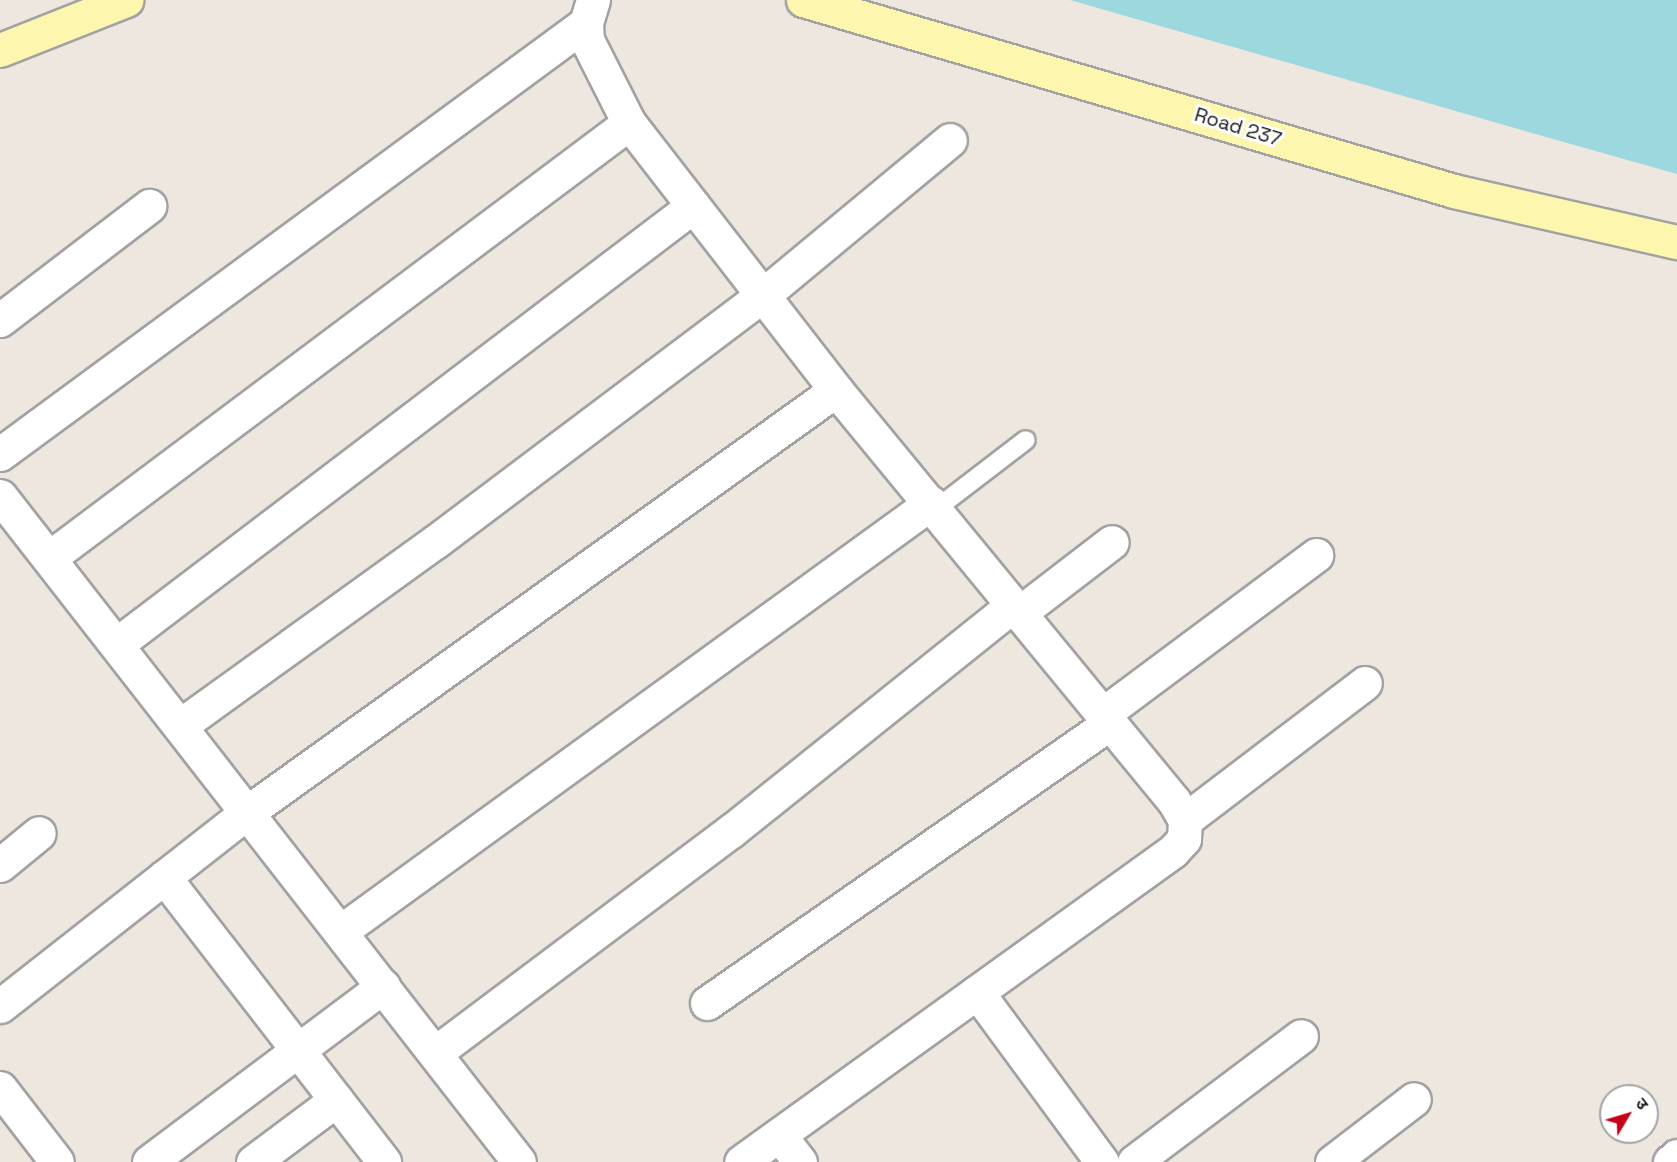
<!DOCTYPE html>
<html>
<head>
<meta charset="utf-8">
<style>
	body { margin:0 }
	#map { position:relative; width:1677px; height:1162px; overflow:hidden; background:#ede7df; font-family:"Space Grotesk","Noto Sans Devanagari",sans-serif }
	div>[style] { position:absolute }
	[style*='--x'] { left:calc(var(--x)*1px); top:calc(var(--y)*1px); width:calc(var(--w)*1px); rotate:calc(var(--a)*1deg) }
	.water>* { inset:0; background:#9dd8de }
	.roads { filter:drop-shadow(2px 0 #a2a2a2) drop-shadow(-2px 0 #a2a2a2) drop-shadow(0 2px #a2a2a2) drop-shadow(0 -2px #a2a2a2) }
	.lane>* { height:18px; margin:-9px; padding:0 9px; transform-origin:9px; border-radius:9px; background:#fff }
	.street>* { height:33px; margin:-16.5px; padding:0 16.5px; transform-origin:16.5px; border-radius:16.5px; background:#fff }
	.secondary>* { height:33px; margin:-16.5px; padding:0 16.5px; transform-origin:16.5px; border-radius:16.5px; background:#fcf6ae }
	span { translate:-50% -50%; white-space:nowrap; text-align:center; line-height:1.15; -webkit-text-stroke:6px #fff; paint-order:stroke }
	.street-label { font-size:20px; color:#1b1b1b }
	.north { position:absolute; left:1599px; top:1084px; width:60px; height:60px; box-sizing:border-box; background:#fff; border:2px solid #a4a4a4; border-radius:50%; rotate:52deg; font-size:16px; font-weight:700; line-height:24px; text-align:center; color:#1b1b1b }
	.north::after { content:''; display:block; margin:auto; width:21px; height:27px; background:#c5001b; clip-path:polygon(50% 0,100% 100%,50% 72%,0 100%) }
</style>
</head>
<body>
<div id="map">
	<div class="water">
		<i style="clip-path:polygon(1070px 0,1677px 0,1677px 174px,1532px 133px)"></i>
	</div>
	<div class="roads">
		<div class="lane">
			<i style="--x:936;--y:509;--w:113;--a:-37.5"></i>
		</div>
		<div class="street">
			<i style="--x:593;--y:0;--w:24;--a:107"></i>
			<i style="--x:586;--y:23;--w:17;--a:87"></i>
			<i style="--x:587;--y:40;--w:93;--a:63.2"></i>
			<i style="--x:629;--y:123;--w:338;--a:52.2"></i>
			<i style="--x:836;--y:390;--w:532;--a:50.57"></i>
			<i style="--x:1174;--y:801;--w:22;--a:60"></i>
			<i style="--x:1185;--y:820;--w:19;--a:93"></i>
			<i style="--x:1184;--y:839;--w:16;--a:133"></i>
			<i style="--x:1173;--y:851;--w:532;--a:144.25"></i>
			<i style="--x:0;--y:320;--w:188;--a:-37.4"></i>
			<i style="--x:0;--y:454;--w:727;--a:-36.33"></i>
			<i style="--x:0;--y:496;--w:844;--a:52.07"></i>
			<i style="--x:49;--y:558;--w:725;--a:-36.87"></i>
			<i style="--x:1018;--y:614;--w:118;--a:-37.5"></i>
			<i style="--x:117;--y:644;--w:724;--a:-37.25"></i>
			<i style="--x:1103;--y:714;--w:266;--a:-36.7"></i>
			<i style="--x:181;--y:725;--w:313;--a:-35.8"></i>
			<i style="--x:435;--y:542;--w:409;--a:-37"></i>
			<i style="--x:762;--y:296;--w:244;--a:-39.7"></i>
			<i style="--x:1185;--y:820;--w:226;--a:-37.3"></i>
			<i style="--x:0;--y:865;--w:50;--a:-39.4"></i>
			<i style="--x:164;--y:877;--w:360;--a:52.3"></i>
			<i style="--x:341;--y:931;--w:729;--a:-35.96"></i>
			<i style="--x:977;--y:992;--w:211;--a:53.7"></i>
			<i style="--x:707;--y:1003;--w:491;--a:-34.8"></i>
			<i style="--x:0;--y:1006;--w:316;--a:-38.1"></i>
			<i style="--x:249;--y:811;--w:722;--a:-35.65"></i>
			<i style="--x:435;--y:1053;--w:370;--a:-36.9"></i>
			<i style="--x:731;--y:831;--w:360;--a:-38.7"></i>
			<i style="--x:0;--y:1088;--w:93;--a:52.4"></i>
			<i style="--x:779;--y:1135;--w:34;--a:52"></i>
			<i style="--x:149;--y:1162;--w:293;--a:-36.9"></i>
			<i style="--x:253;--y:1162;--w:104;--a:-36.8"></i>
			<i style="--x:1134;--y:1162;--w:209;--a:-37"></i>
			<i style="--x:1332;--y:1162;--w:103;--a:-37.5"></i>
			<i style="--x:1670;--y:1162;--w:9;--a:-41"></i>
		</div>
		<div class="secondary">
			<i style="--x:803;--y:0;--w:678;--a:16.35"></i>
			<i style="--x:1454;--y:191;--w:229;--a:12.9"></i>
			<i style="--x:0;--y:50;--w:136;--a:-21.6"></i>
		</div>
	</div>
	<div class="street-label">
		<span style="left:1238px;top:127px;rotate:17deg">Road 237</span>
	</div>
	<div class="north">उ</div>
</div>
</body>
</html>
